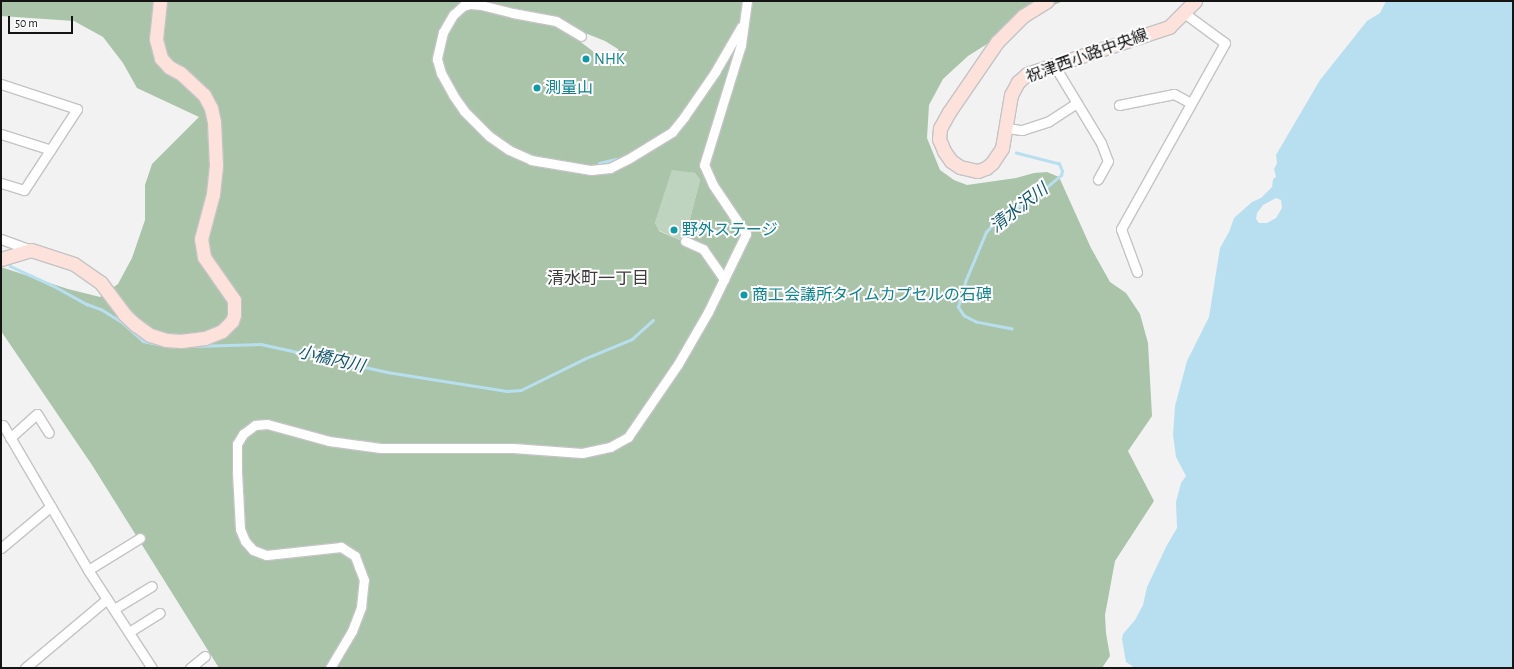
<!DOCTYPE html>
<html>
<head>
<meta charset="utf-8">
<style>
	body { margin:0 }
	#map { position:relative; width:1514px; height:669px; overflow:hidden; background:#f2f2f3; font-family:"Alegreya Sans","Noto Sans JP",sans-serif }
	div>[style] { position:absolute }
	[style*='--x'] { left:calc(var(--x)*1px); top:calc(var(--y)*1px); width:calc(var(--w)*1px); rotate:calc(var(--a)*1deg) }
	.green>* { inset:0; background:#bfd4be }
	.forest>* { inset:0; background:#aac4a9 }
	.water>* { inset:0; background:#b8dfef }
	.stream>* { height:2.5px; margin:-1.25px; padding:0 1.25px; transform-origin:1.25px; border-radius:1.25px; background:#b8dfef }
	.roads { filter:drop-shadow(1px 0 #c4c4c6) drop-shadow(-1px 0 #c4c4c6) drop-shadow(0 1px #c4c4c6) drop-shadow(0 -1px #c4c4c6) }
	.street>* { height:9px; margin:-4.5px; padding:0 4.5px; transform-origin:4.5px; border-radius:4.5px; background:#fff }
	.secondary>* { height:13px; margin:-6.5px; padding:0 6.5px; transform-origin:6.5px; border-radius:6.5px; background:#fde2dc }
	.dots>* { width:11px; height:11px; translate:-50% -50%; box-sizing:border-box; border:2px solid #fff; border-radius:50% }
	span { translate:-50% -50%; white-space:nowrap; text-align:center; line-height:1.15; -webkit-text-stroke:4px #fff; paint-order:stroke }
	.street-label { font-size:16px; color:#141415 }
	.culture-label { font-size:16px; color:#0d838f }
	.left { translate:0 -50%; text-align:left }
	.water-label { font-size:17px; color:#10586f; font-style:italic }
	.neighbourhood-label { font-size:17px; color:#3d3d3e }
	.frame { position:absolute; inset:0; border:2px solid #141415; pointer-events:none }
	.scale { position:absolute; left:8px; top:16px; width:65px; height:18px; box-sizing:border-box; border:2px solid #141415; border-top:0; padding-left:5px; font-size:12px; line-height:14px; white-space:nowrap; color:#141415; -webkit-text-stroke:3px #fff; paint-order:stroke }
</style>
</head>
<body>
<div id="map">
	<div class="green">
		<i style="clip-path:polygon(672px 169px,695px 173px,700px 180px,684px 242px,658px 230px,655px 223px)"></i>
	</div>
	<div class="forest">
		<i style="clip-path:polygon(evenodd,1px 1px,1063px 1px,1036px 13px,968px 56px,943px 79px,929px 105px,927px 138px,940px 170px,954px 180px,967px 185px,1016px 178px,1034px 173px,1047px 172px,1059px 177px,1091px 248px,1110px 282px,1126px 293px,1140px 314px,1148px 343px,1152px 416px,1128px 451px,1154px 501px,1115px 561px,1105px 615px,1106px 633px,1110px 656px,1102px 668px,219px 668px,92px 465px,1px 331px,1px 267px,68px 289px,100px 297px,118px 284px,132px 258px,145px 220px,145px 185px,152px 164px,199px 117px,137px 88px,123px 63px,103px 37px,74px 21px,1px 16px,1px 1px,585px 33px,605px 41px,618px 49px,619px 53px,610px 64px,578px 40px,585px 33px,1px 1px,672px 170px,695px 173px,700px 180px,684px 242px,659px 231px,655px 223px,672px 170px)"></i>
	</div>
	<div class="water">
		<i style="clip-path:polygon(evenodd,1386px 1px,1513px 1px,1513px 668px,1135px 668px,1126px 662px,1122px 639px,1123px 634px,1135px 620px,1143px 605px,1147px 587px,1166px 547px,1177px 528px,1176px 502px,1181px 483px,1186px 476px,1176px 457px,1173px 435px,1175px 406px,1187px 361px,1209px 317px,1220px 248px,1229px 232px,1234px 218px,1252px 202px,1261px 198px,1272px 187px,1273px 179px,1276px 177px,1274px 169px,1277px 163px,1276px 155px,1320px 80px,1367px 21px,1380px 13px,1386px 1px,1276px 198px,1281px 200px,1282px 208px,1276px 218px,1267px 223px,1259px 223px,1256px 219px,1257px 213px,1263px 205px,1276px 198px)"></i>
	</div>
	<div class="stream">
		<i style="--x:599;--y:163;--w:17;--a:-13"></i>
		<i style="--x:10;--y:266;--w:48;--a:24.4"></i>
		<i style="--x:54;--y:286;--w:38;--a:29"></i>
		<i style="--x:87;--y:304;--w:15;--a:20"></i>
		<i style="--x:101;--y:309;--w:25;--a:32"></i>
		<i style="--x:122;--y:322;--w:28;--a:42"></i>
		<i style="--x:143;--y:341;--w:19;--a:12"></i>
		<i style="--x:1012;--y:329;--w:37;--a:-169"></i>
		<i style="--x:976;--y:322;--w:13;--a:-153"></i>
		<i style="--x:964;--y:316;--w:11;--a:-124"></i>
		<i style="--x:958;--y:307;--w:26;--a:-74"></i>
		<i style="--x:965;--y:282;--w:54;--a:-67.2"></i>
		<i style="--x:986;--y:232;--w:15;--a:-48"></i>
		<i style="--x:996;--y:221;--w:55;--a:-33.1"></i>
		<i style="--x:1042;--y:191;--w:25;--a:-40"></i>
		<i style="--x:1061;--y:175;--w:4;--a:-76"></i>
		<i style="--x:1062;--y:171;--w:8;--a:-113"></i>
		<i style="--x:1059;--y:164;--w:44;--a:-165.7"></i>
		<i style="--x:193;--y:346;--w:68;--a:-1.7"></i>
		<i style="--x:261;--y:344;--w:129;--a:12.5"></i>
		<i style="--x:387;--y:372;--w:121;--a:9"></i>
		<i style="--x:507;--y:391;--w:14;--a:-4"></i>
		<i style="--x:521;--y:390;--w:70;--a:-26.2"></i>
		<i style="--x:584;--y:359;--w:52;--a:-22.6"></i>
		<i style="--x:632;--y:339;--w:28;--a:-42"></i>
	</div>
	<div class="roads">
		<div class="street">
			<i style="--x:581;--y:36;--w:29;--a:-149"></i>
			<i style="--x:556;--y:21;--w:44;--a:-169.5"></i>
			<i style="--x:513;--y:13;--w:32;--a:-166"></i>
			<i style="--x:482;--y:5;--w:12;--a:-175"></i>
			<i style="--x:470;--y:4;--w:7;--a:164"></i>
			<i style="--x:463;--y:6;--w:13;--a:138"></i>
			<i style="--x:453;--y:15;--w:20;--a:120"></i>
			<i style="--x:443;--y:32;--w:28;--a:103"></i>
			<i style="--x:437;--y:59;--w:15;--a:74"></i>
			<i style="--x:441;--y:73;--w:25;--a:61"></i>
			<i style="--x:453;--y:95;--w:19;--a:55"></i>
			<i style="--x:464;--y:111;--w:35;--a:45"></i>
			<i style="--x:489;--y:136;--w:24;--a:35"></i>
			<i style="--x:509;--y:150;--w:24;--a:24"></i>
			<i style="--x:531;--y:160;--w:61;--a:9.5"></i>
			<i style="--x:591;--y:170;--w:19;--a:-6"></i>
			<i style="--x:610;--y:168;--w:20;--a:-27"></i>
			<i style="--x:628;--y:159;--w:52;--a:-31.5"></i>
			<i style="--x:672;--y:132;--w:19;--a:-51"></i>
			<i style="--x:684;--y:117;--w:55;--a:-55.4"></i>
			<i style="--x:715;--y:72;--w:52;--a:-60"></i>
			<i style="--x:1054;--y:65;--w:91;--a:58.9"></i>
			<i style="--x:1101;--y:143;--w:19;--a:69"></i>
			<i style="--x:1108;--y:161;--w:21;--a:119"></i>
			<i style="--x:1;--y:84;--w:80;--a:18.2"></i>
			<i style="--x:77;--y:109;--w:97;--a:123.2"></i>
			<i style="--x:24;--y:190;--w:24;--a:-163"></i>
			<i style="--x:1119;--y:105;--w:56;--a:-11.3"></i>
			<i style="--x:1174;--y:94;--w:19;--a:28"></i>
			<i style="--x:1007;--y:128;--w:15;--a:8"></i>
			<i style="--x:1022;--y:130;--w:28;--a:-18"></i>
			<i style="--x:1049;--y:121;--w:33;--a:-33"></i>
			<i style="--x:1;--y:134;--w:52;--a:17.7"></i>
			<i style="--x:1;--y:239;--w:32;--a:20"></i>
			<i style="--x:685;--y:241;--w:20;--a:24"></i>
			<i style="--x:703;--y:249;--w:37;--a:55"></i>
			<i style="--x:1137;--y:272;--w:46;--a:-110.4"></i>
			<i style="--x:1121;--y:229;--w:213;--a:-60.8"></i>
			<i style="--x:1225;--y:43;--w:51;--a:-143.8"></i>
			<i style="--x:3;--y:425;--w:168;--a:59.6"></i>
			<i style="--x:88;--y:570;--w:117;--a:56.9"></i>
			<i style="--x:10;--y:438;--w:36;--a:-42"></i>
			<i style="--x:37;--y:414;--w:22;--a:58"></i>
			<i style="--x:1;--y:548;--w:65;--a:-40"></i>
			<i style="--x:88;--y:570;--w:61;--a:-31.6"></i>
			<i style="--x:114;--y:609;--w:44;--a:-31.2"></i>
			<i style="--x:129;--y:632;--w:36;--a:-32"></i>
			<i style="--x:25;--y:668;--w:107;--a:-40.1"></i>
			<i style="--x:190;--y:668;--w:19;--a:-39"></i>
			<i style="--x:330;--y:668;--w:43;--a:-59.3"></i>
			<i style="--x:352;--y:631;--w:26;--a:-69"></i>
			<i style="--x:361;--y:607;--w:27;--a:-84"></i>
			<i style="--x:364;--y:580;--w:14;--a:-111"></i>
			<i style="--x:359;--y:567;--w:12;--a:-110"></i>
			<i style="--x:355;--y:556;--w:17;--a:-147"></i>
			<i style="--x:341;--y:547;--w:75;--a:173.9"></i>
			<i style="--x:266;--y:555;--w:14;--a:-159"></i>
			<i style="--x:253;--y:550;--w:12;--a:-132"></i>
			<i style="--x:245;--y:541;--w:13;--a:-113"></i>
			<i style="--x:240;--y:529;--w:57;--a:-93"></i>
			<i style="--x:237;--y:472;--w:28;--a:-90"></i>
			<i style="--x:237;--y:444;--w:12;--a:-59"></i>
			<i style="--x:243;--y:434;--w:15;--a:-37"></i>
			<i style="--x:255;--y:425;--w:12;--a:-5"></i>
			<i style="--x:267;--y:424;--w:64;--a:15.3"></i>
			<i style="--x:329;--y:441;--w:52;--a:7.7"></i>
			<i style="--x:381;--y:448;--w:132;--a:0"></i>
			<i style="--x:513;--y:448;--w:69;--a:4.1"></i>
			<i style="--x:582;--y:453;--w:29;--a:-12"></i>
			<i style="--x:610;--y:447;--w:21;--a:-29"></i>
			<i style="--x:628;--y:437;--w:88;--a:-55.6"></i>
			<i style="--x:678;--y:364;--w:60;--a:-60"></i>
			<i style="--x:708;--y:312;--w:87;--a:-64"></i>
			<i style="--x:746;--y:234;--w:59;--a:-124"></i>
			<i style="--x:713;--y:185;--w:22;--a:-114"></i>
			<i style="--x:704;--y:165;--w:126;--a:-72.9"></i>
			<i style="--x:741;--y:45;--w:44;--a:-82.2"></i>
		</div>
		<div class="secondary">
			<i style="--x:1047;--y:1;--w:28;--a:148"></i>
			<i style="--x:1023;--y:16;--w:37;--a:135"></i>
			<i style="--x:997;--y:42;--w:85;--a:124.4"></i>
			<i style="--x:949;--y:112;--w:18;--a:119"></i>
			<i style="--x:940;--y:128;--w:11;--a:95"></i>
			<i style="--x:939;--y:139;--w:13;--a:67"></i>
			<i style="--x:944;--y:151;--w:12;--a:55"></i>
			<i style="--x:951;--y:161;--w:11;--a:34"></i>
			<i style="--x:960;--y:167;--w:18;--a:13"></i>
			<i style="--x:978;--y:171;--w:9;--a:-21"></i>
			<i style="--x:986;--y:168;--w:8;--a:-40"></i>
			<i style="--x:992;--y:163;--w:18;--a:-56"></i>
			<i style="--x:1002;--y:148;--w:54;--a:-80.4"></i>
			<i style="--x:1011;--y:95;--w:15;--a:-62"></i>
			<i style="--x:1018;--y:82;--w:12;--a:-42"></i>
			<i style="--x:1027;--y:74;--w:150;--a:-18.3"></i>
			<i style="--x:1169;--y:27;--w:37;--a:-45"></i>
			<i style="--x:1;--y:259;--w:31;--a:-17"></i>
			<i style="--x:31;--y:250;--w:45;--a:18"></i>
			<i style="--x:74;--y:264;--w:33;--a:35"></i>
			<i style="--x:101;--y:283;--w:39;--a:53"></i>
			<i style="--x:124;--y:314;--w:16;--a:43"></i>
			<i style="--x:136;--y:325;--w:17;--a:36"></i>
			<i style="--x:150;--y:335;--w:17;--a:17"></i>
			<i style="--x:166;--y:340;--w:15;--a:4"></i>
			<i style="--x:181;--y:341;--w:24;--a:-7"></i>
			<i style="--x:205;--y:338;--w:18;--a:-22"></i>
			<i style="--x:222;--y:331;--w:14;--a:-45"></i>
			<i style="--x:232;--y:321;--w:6;--a:-72"></i>
			<i style="--x:234;--y:315;--w:15;--a:-90"></i>
			<i style="--x:234;--y:300;--w:52;--a:-124.9"></i>
			<i style="--x:204;--y:257;--w:18;--a:-99"></i>
			<i style="--x:201;--y:239;--w:47;--a:-75.1"></i>
			<i style="--x:213;--y:194;--w:29;--a:-84"></i>
			<i style="--x:216;--y:165;--w:43;--a:-92.7"></i>
			<i style="--x:214;--y:122;--w:14;--a:-102"></i>
			<i style="--x:211;--y:108;--w:15;--a:-118"></i>
			<i style="--x:204;--y:95;--w:33;--a:-137"></i>
			<i style="--x:180;--y:73;--w:13;--a:-151"></i>
			<i style="--x:169;--y:67;--w:12;--a:-132"></i>
			<i style="--x:161;--y:58;--w:20;--a:-105"></i>
			<i style="--x:156;--y:39;--w:38;--a:-84"></i>
		</div>
	</div>
	<div class="dots">
		<i style="left:586px;top:59px;background:#0f9aa8"></i>
		<i style="left:537px;top:88px;background:#0f9aa8"></i>
		<i style="left:674px;top:230px;background:#0f9aa8"></i>
		<i style="left:744px;top:295px;background:#0f9aa8"></i>
	</div>
	<div class="street-label">
		<span style="left:1087px;top:56px;rotate:-20deg">祝津西小路中央線</span>
	</div>
	<div class="culture-label">
		<span class="left" style="left:594px;top:59px">NHK</span>
		<span class="left" style="left:545px;top:88px">測量山</span>
		<span class="left" style="left:682px;top:230px">野外ステージ</span>
		<span class="left" style="left:752px;top:295px">商工会議所タイムカプセルの石碑</span>
	</div>
	<div class="water-label">
		<span style="left:1019px;top:208px;rotate:-38deg">清水沢川</span>
		<span style="left:331px;top:359px;rotate:13deg">小橋内川</span>
	</div>
	<div class="neighbourhood-label">
		<span style="left:598px;top:279px">清水町一丁目</span>
	</div>
	<div class="frame"></div>
	<div class="scale">50 m</div>
</div>
</body>
</html>
